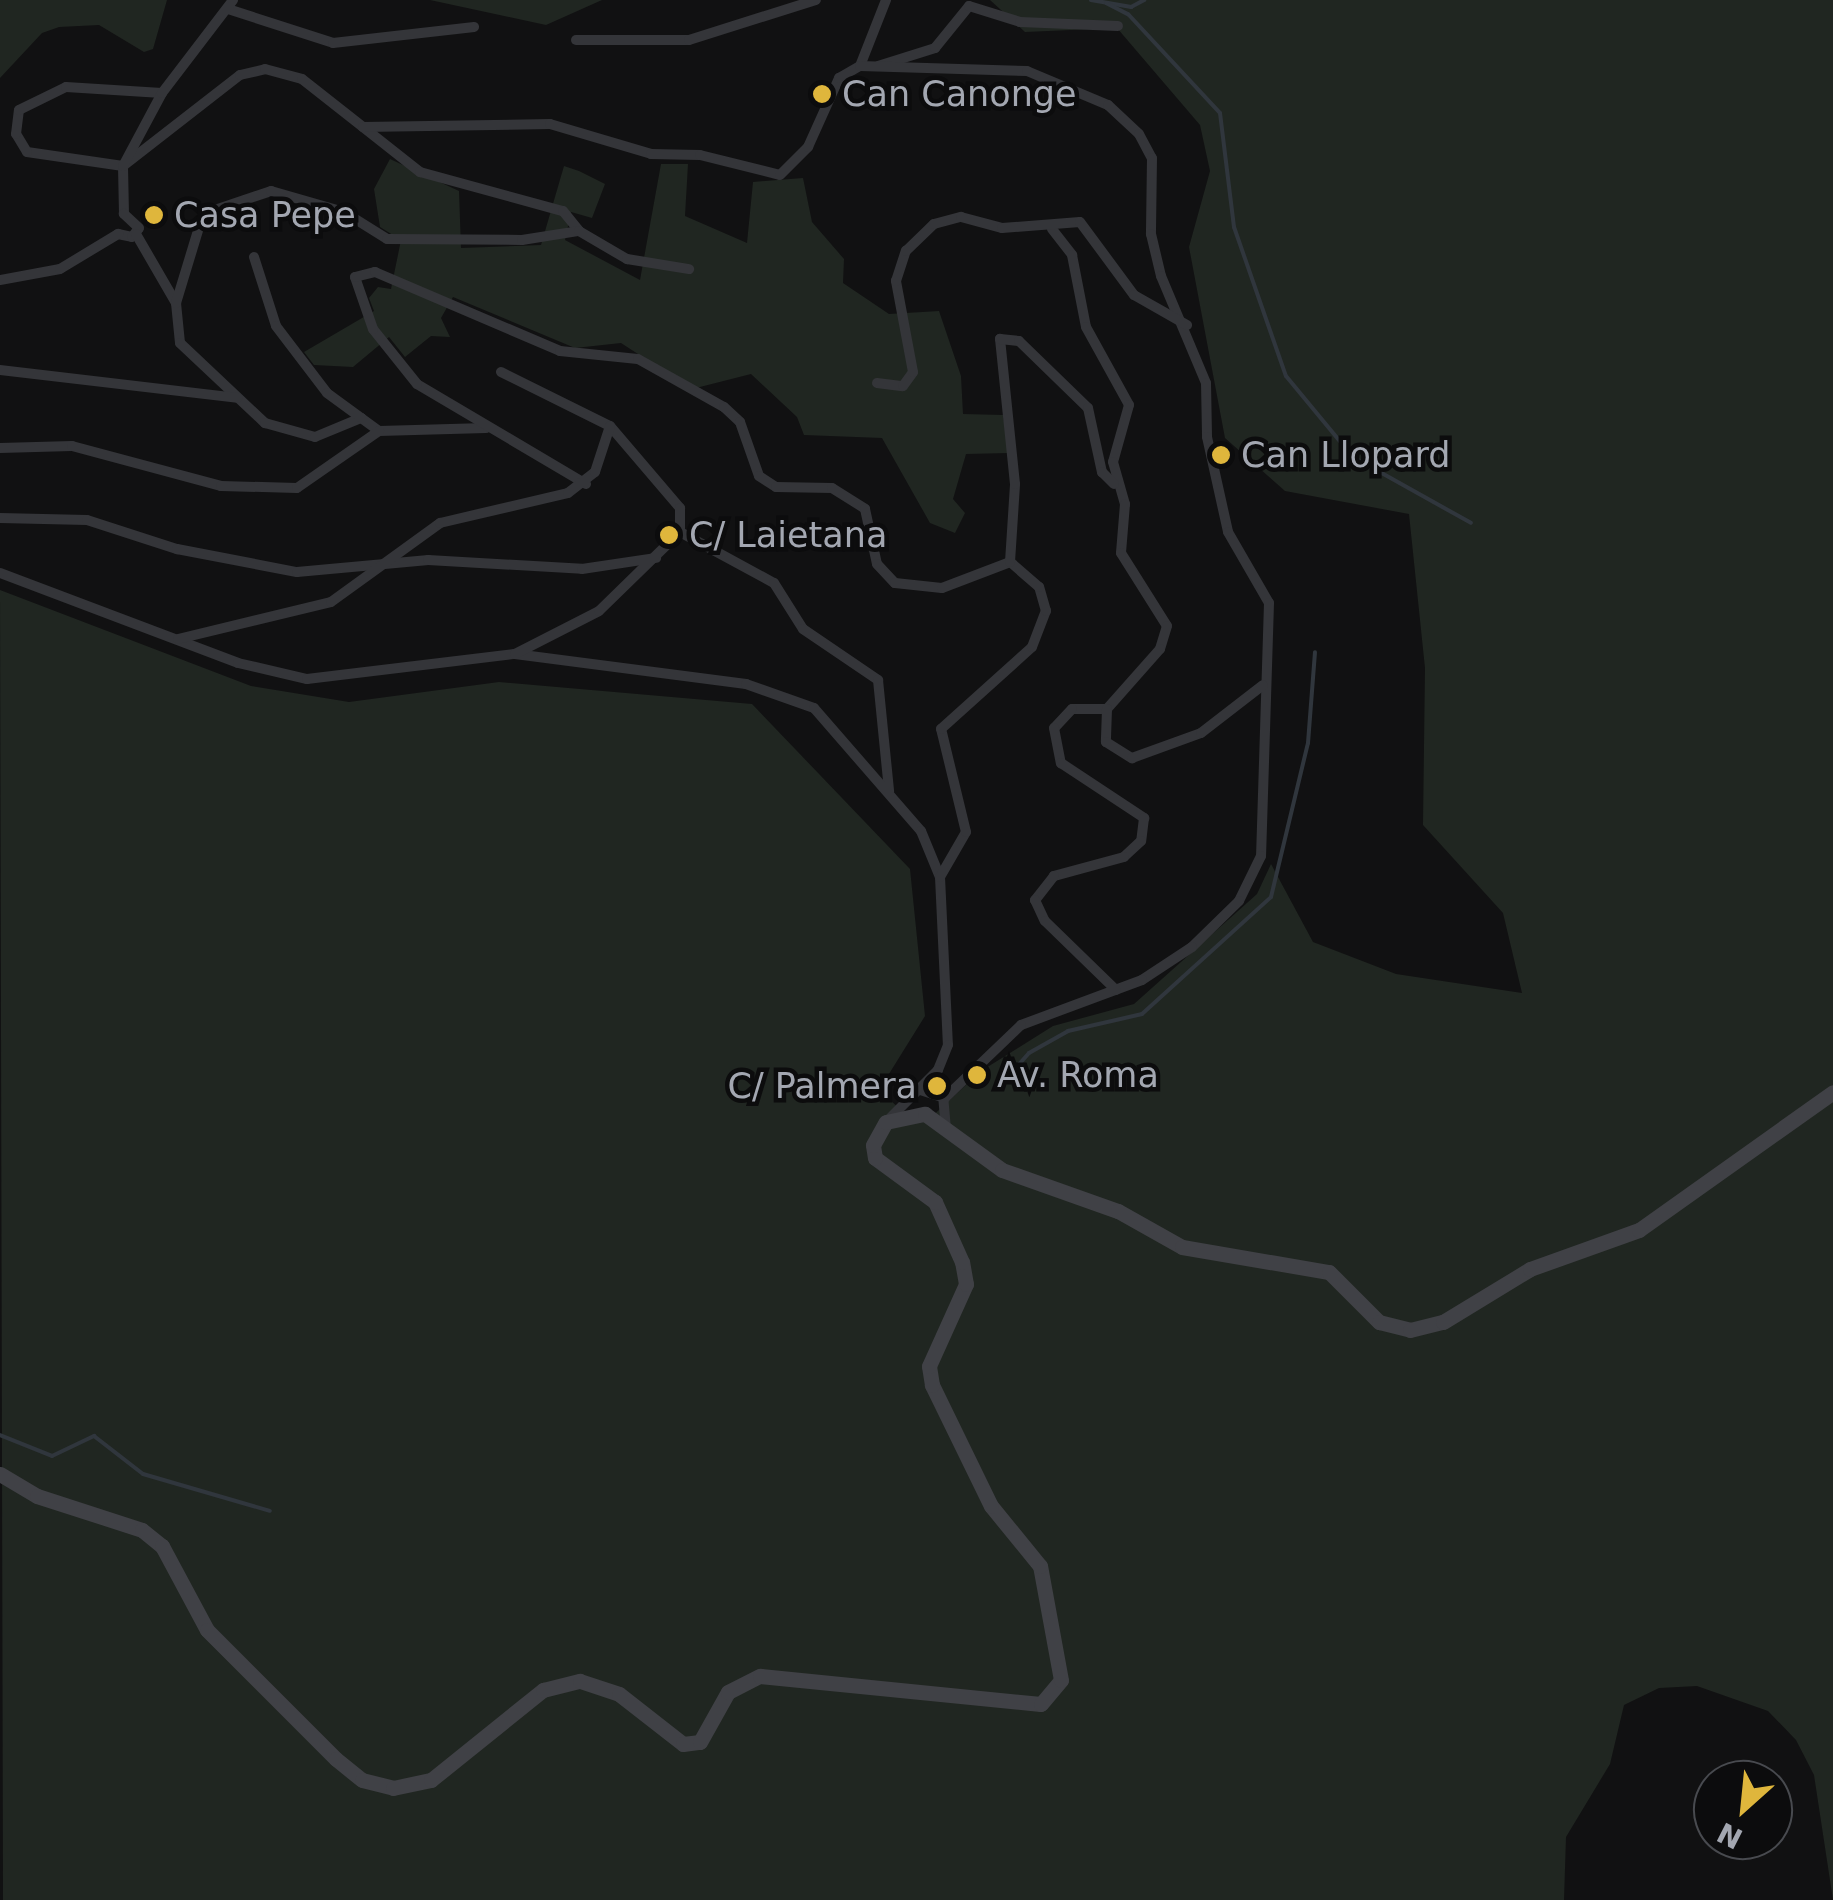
<!DOCTYPE html>
<html>
<head>
<meta charset="utf-8">
<style>
	body { margin:0 }
	#map { position:relative; width:1833px; height:1900px; overflow:hidden; background:#111112; font-family:"DejaVu Sans",sans-serif }
	div>[style] { position:absolute }
	[style*='--x'] { left:calc(var(--x)*1px); top:calc(var(--y)*1px); width:calc(var(--w)*1px); rotate:calc(var(--a)*1deg) }
	.green>* { inset:0; background:#202621 }
	.stream>* { height:4px; margin:-2px; padding:0 2px; transform-origin:2px; border-radius:2px; background:#30363d }
	.street>* { height:10px; margin:-5px; padding:0 5px; transform-origin:5px; border-radius:5px; background:#343539 }
	.secondary>* { height:15px; margin:-7.5px; padding:0 7.5px; transform-origin:7.5px; border-radius:7.5px; background:#404146 }
	.dots>* { width:28px; height:28px; translate:-50% -50%; box-sizing:border-box; border:5px solid #0c0c0d; border-radius:50% }
	span { translate:-50% -50%; white-space:nowrap; text-align:center; line-height:1.15; -webkit-text-stroke:9px #0c0c0d; paint-order:stroke }
	.poi-label { font-size:35px; color:#a3a7b1 }
	.left { translate:0 -50%; text-align:left }
	.right { translate:-100% -50%; text-align:right }
	.north { position:absolute; left:1693px; top:1760px; width:100px; height:100px; box-sizing:border-box; background:#0c0c0d; border:2px solid #484a4f; border-radius:50%; rotate:207deg; font-size:28px; font-weight:700; line-height:40px; text-align:center; color:#a3a7b1 }
	.north::after { content:''; display:block; margin:auto; width:35px; height:45px; background:#dfb63c; clip-path:polygon(50% 0,100% 100%,50% 72%,0 100%) }
</style>
</head>
<body>
<div id="map">
	<div class="green">
		<i style="clip-path:polygon(0 0,167px 0,153px 49px,144px 52px,99px 25px,59px 27px,42px 33px,0 78px)"></i>
		<i style="clip-path:polygon(430px 0,602px 0,546px 25px)"></i>
		<i style="clip-path:polygon(990px 0,1833px 0,1833px 1900px,1814px 1775px,1796px 1740px,1768px 1711px,1697px 1686px,1659px 1688px,1624px 1705px,1610px 1764px,1566px 1837px,1564px 1900px,3px 1900px,0 590px,251px 686px,349px 702px,499px 682px,752px 704px,910px 869px,925px 1016px,879px 1090px,912px 1120px,926px 1122px,981px 1071px,1053px 1026px,1134px 1004px,1257px 894px,1271px 864px,1313px 942px,1396px 974px,1522px 993px,1503px 913px,1423px 825px,1425px 668px,1409px 514px,1285px 491px,1225px 438px,1189px 247px,1210px 171px,1200px 125px,1117px 28px,1025px 32px)"></i>
		<i style="clip-path:polygon(390px 159px,459px 191px,461px 248px,541px 245px,564px 166px,579px 171px,605px 184px,592px 218px,571px 212px,565px 240px,640px 280px,661px 164px,688px 164px,685px 216px,747px 243px,753px 182px,803px 178px,812px 222px,844px 259px,843px 283px,889px 314px,939px 311px,961px 376px,963px 414px,1003px 415px,1009px 453px,966px 454px,953px 499px,965px 513px,955px 533px,930px 523px,882px 438px,804px 435px,797px 417px,751px 374px,692px 389px,621px 343px,575px 348px,453px 297px,441px 318px,450px 337px,431px 336px,405px 357px,389px 337px,353px 367px,314px 365px,304px 352px,374px 311px,369px 298px,378px 287px,391px 289px,401px 240px,380px 227px,374px 189px)"></i>
	</div>
	<div class="stream">
		<i style="--x:1091;--y:0;--w:41;--a:9.9"></i>
		<i style="--x:1131;--y:7;--w:15;--a:-28"></i>
		<i style="--x:1106;--y:3;--w:25;--a:27"></i>
		<i style="--x:1128;--y:14;--w:135;--a:47.1"></i>
		<i style="--x:1220;--y:113;--w:115;--a:83"></i>
		<i style="--x:1234;--y:227;--w:158;--a:70.8"></i>
		<i style="--x:1286;--y:376;--w:105;--a:50.4"></i>
		<i style="--x:1353;--y:457;--w:135;--a:29.2"></i>
		<i style="--x:999;--y:1087;--w:45;--a:-48.6"></i>
		<i style="--x:1029;--y:1053;--w:45;--a:-29.4"></i>
		<i style="--x:1068;--y:1031;--w:76;--a:-12.9"></i>
		<i style="--x:1142;--y:1014;--w:174;--a:-42.2"></i>
		<i style="--x:1271;--y:897;--w:158;--a:-76.5"></i>
		<i style="--x:1308;--y:743;--w:91;--a:-85.6"></i>
		<i style="--x:0;--y:1435;--w:56;--a:22"></i>
		<i style="--x:52;--y:1456;--w:47;--a:-25.5"></i>
		<i style="--x:94;--y:1436;--w:62;--a:37.8"></i>
		<i style="--x:143;--y:1474;--w:132;--a:16.2"></i>
	</div>
	<div class="street">
		<i style="--x:228;--y:9;--w:110;--a:17.9"></i>
		<i style="--x:333;--y:43;--w:142;--a:-6.5"></i>
		<i style="--x:576;--y:40;--w:113;--a:0"></i>
		<i style="--x:689;--y:40;--w:133;--a:-17.5"></i>
		<i style="--x:860;--y:66;--w:71;--a:-68.5"></i>
		<i style="--x:878;--y:66;--w:60;--a:-17.5"></i>
		<i style="--x:935;--y:48;--w:54;--a:-51"></i>
		<i style="--x:969;--y:6;--w:53;--a:17.4"></i>
		<i style="--x:1020;--y:22;--w:98;--a:2.3"></i>
		<i style="--x:363;--y:127;--w:73;--a:38.3"></i>
		<i style="--x:420;--y:172;--w:148;--a:15.3"></i>
		<i style="--x:563;--y:211;--w:26;--a:51"></i>
		<i style="--x:123;--y:166;--w:148;--a:-37.9"></i>
		<i style="--x:240;--y:75;--w:26;--a:-13"></i>
		<i style="--x:265;--y:69;--w:38;--a:15"></i>
		<i style="--x:302;--y:79;--w:78;--a:38.2"></i>
		<i style="--x:363;--y:127;--w:187;--a:-0.9"></i>
		<i style="--x:550;--y:124;--w:105;--a:16.5"></i>
		<i style="--x:651;--y:154;--w:49;--a:1.2"></i>
		<i style="--x:700;--y:155;--w:82;--a:14"></i>
		<i style="--x:780;--y:175;--w:40;--a:-45"></i>
		<i style="--x:808;--y:147;--w:76;--a:-65.8"></i>
		<i style="--x:839;--y:78;--w:24;--a:-30"></i>
		<i style="--x:860;--y:66;--w:167;--a:1.7"></i>
		<i style="--x:1027;--y:71;--w:88;--a:22.8"></i>
		<i style="--x:1108;--y:105;--w:42;--a:43.1"></i>
		<i style="--x:1139;--y:134;--w:27;--a:62"></i>
		<i style="--x:1152;--y:158;--w:76;--a:90.8"></i>
		<i style="--x:1151;--y:234;--w:43;--a:76.6"></i>
		<i style="--x:1161;--y:276;--w:116;--a:67.2"></i>
		<i style="--x:1206;--y:383;--w:54;--a:88.9"></i>
		<i style="--x:1207;--y:437;--w:97;--a:77.5"></i>
		<i style="--x:1228;--y:532;--w:82;--a:60"></i>
		<i style="--x:1269;--y:603;--w:253;--a:91.8"></i>
		<i style="--x:1261;--y:856;--w:50;--a:116.1"></i>
		<i style="--x:1239;--y:901;--w:66;--a:135.6"></i>
		<i style="--x:1192;--y:947;--w:60;--a:146.6"></i>
		<i style="--x:1142;--y:980;--w:129;--a:159.6"></i>
		<i style="--x:1021;--y:1025;--w:105;--a:136.2"></i>
		<i style="--x:945;--y:1098;--w:26;--a:-162"></i>
		<i style="--x:123;--y:166;--w:97;--a:-171.7"></i>
		<i style="--x:27;--y:152;--w:21;--a:-121"></i>
		<i style="--x:16;--y:134;--w:24;--a:-83"></i>
		<i style="--x:19;--y:110;--w:52;--a:-26.1"></i>
		<i style="--x:66;--y:87;--w:96;--a:3.6"></i>
		<i style="--x:124;--y:214;--w:48;--a:-91.2"></i>
		<i style="--x:123;--y:166;--w:83;--a:-61.9"></i>
		<i style="--x:162;--y:93;--w:117;--a:-52.6"></i>
		<i style="--x:1052;--y:229;--w:33;--a:52"></i>
		<i style="--x:1072;--y:255;--w:73;--a:79"></i>
		<i style="--x:1086;--y:327;--w:89;--a:61.1"></i>
		<i style="--x:1129;--y:405;--w:59;--a:105.7"></i>
		<i style="--x:1113;--y:462;--w:44;--a:74.1"></i>
		<i style="--x:1125;--y:504;--w:49;--a:94.7"></i>
		<i style="--x:1121;--y:553;--w:86;--a:57.8"></i>
		<i style="--x:1167;--y:626;--w:24;--a:107"></i>
		<i style="--x:1160;--y:649;--w:80;--a:131.5"></i>
		<i style="--x:1107;--y:709;--w:35;--a:180"></i>
		<i style="--x:1072;--y:709;--w:26;--a:133"></i>
		<i style="--x:1054;--y:728;--w:36;--a:79"></i>
		<i style="--x:1061;--y:763;--w:100;--a:33.5"></i>
		<i style="--x:1144;--y:818;--w:23;--a:97"></i>
		<i style="--x:1141;--y:841;--w:23;--a:137"></i>
		<i style="--x:1124;--y:857;--w:73;--a:164.8"></i>
		<i style="--x:1054;--y:876;--w:31;--a:128"></i>
		<i style="--x:1035;--y:900;--w:23;--a:65"></i>
		<i style="--x:1045;--y:921;--w:99;--a:44.2"></i>
		<i style="--x:118;--y:234;--w:14;--a:12"></i>
		<i style="--x:132;--y:237;--w:11;--a:-52"></i>
		<i style="--x:139;--y:228;--w:21;--a:-137"></i>
		<i style="--x:136;--y:234;--w:80;--a:59.9"></i>
		<i style="--x:176;--y:303;--w:40;--a:84.3"></i>
		<i style="--x:180;--y:343;--w:117;--a:43.3"></i>
		<i style="--x:265;--y:423;--w:52;--a:15.6"></i>
		<i style="--x:315;--y:437;--w:50;--a:-22.4"></i>
		<i style="--x:254;--y:257;--w:72;--a:72.3"></i>
		<i style="--x:276;--y:326;--w:84;--a:52.7"></i>
		<i style="--x:327;--y:393;--w:64;--a:36.2"></i>
		<i style="--x:379;--y:431;--w:107;--a:-1.6"></i>
		<i style="--x:0;--y:280;--w:61;--a:-10.4"></i>
		<i style="--x:60;--y:269;--w:68;--a:-31.1"></i>
		<i style="--x:176;--y:303;--w:93;--a:-73.1"></i>
		<i style="--x:203;--y:214;--w:72;--a:-18.7"></i>
		<i style="--x:271;--y:191;--w:76;--a:16"></i>
		<i style="--x:344;--y:212;--w:51;--a:32.1"></i>
		<i style="--x:387;--y:239;--w:135;--a:0.4"></i>
		<i style="--x:522;--y:240;--w:58;--a:-9"></i>
		<i style="--x:579;--y:231;--w:56;--a:30.3"></i>
		<i style="--x:627;--y:259;--w:63;--a:9.2"></i>
		<i style="--x:0;--y:370;--w:239;--a:6.7"></i>
		<i style="--x:501;--y:372;--w:122;--a:26.4"></i>
		<i style="--x:610;--y:426;--w:108;--a:49.5"></i>
		<i style="--x:680;--y:508;--w:24;--a:90"></i>
		<i style="--x:877;--y:383;--w:26;--a:7"></i>
		<i style="--x:903;--y:386;--w:17;--a:-54"></i>
		<i style="--x:913;--y:372;--w:93;--a:-100.6"></i>
		<i style="--x:896;--y:281;--w:32;--a:-72"></i>
		<i style="--x:906;--y:251;--w:39;--a:-44"></i>
		<i style="--x:934;--y:224;--w:28;--a:-15"></i>
		<i style="--x:961;--y:217;--w:42;--a:15"></i>
		<i style="--x:1002;--y:228;--w:78;--a:-4.4"></i>
		<i style="--x:1080;--y:222;--w:91;--a:53.5"></i>
		<i style="--x:1134;--y:295;--w:61;--a:29.5"></i>
		<i style="--x:0;--y:448;--w:72;--a:-1.6"></i>
		<i style="--x:72;--y:446;--w:154;--a:15"></i>
		<i style="--x:221;--y:486;--w:76;--a:1.5"></i>
		<i style="--x:297;--y:488;--w:100;--a:-34.8"></i>
		<i style="--x:586;--y:484;--w:196;--a:-149.4"></i>
		<i style="--x:417;--y:384;--w:70;--a:-128.7"></i>
		<i style="--x:373;--y:329;--w:55;--a:-109.1"></i>
		<i style="--x:355;--y:277;--w:21;--a:-14"></i>
		<i style="--x:375;--y:272;--w:201;--a:23.1"></i>
		<i style="--x:560;--y:351;--w:78;--a:5.9"></i>
		<i style="--x:638;--y:359;--w:98;--a:29.2"></i>
		<i style="--x:724;--y:407;--w:22;--a:43"></i>
		<i style="--x:740;--y:422;--w:57;--a:70.6"></i>
		<i style="--x:759;--y:476;--w:20;--a:33"></i>
		<i style="--x:776;--y:487;--w:56;--a:1"></i>
		<i style="--x:832;--y:488;--w:39;--a:32"></i>
		<i style="--x:865;--y:509;--w:56;--a:77.7"></i>
		<i style="--x:877;--y:564;--w:26;--a:47"></i>
		<i style="--x:895;--y:583;--w:47;--a:6.1"></i>
		<i style="--x:942;--y:588;--w:73;--a:-20.9"></i>
		<i style="--x:0;--y:518;--w:87;--a:1.3"></i>
		<i style="--x:87;--y:520;--w:95;--a:17.9"></i>
		<i style="--x:177;--y:549;--w:122;--a:10.9"></i>
		<i style="--x:297;--y:572;--w:132;--a:-5.2"></i>
		<i style="--x:428;--y:560;--w:154;--a:3.3"></i>
		<i style="--x:582;--y:569;--w:75;--a:-8.5"></i>
		<i style="--x:680;--y:532;--w:107;--a:28.5"></i>
		<i style="--x:774;--y:583;--w:54;--a:57.8"></i>
		<i style="--x:803;--y:629;--w:91;--a:34.2"></i>
		<i style="--x:878;--y:680;--w:112;--a:84.3"></i>
		<i style="--x:0;--y:573;--w:254;--a:20.7"></i>
		<i style="--x:238;--y:663;--w:71;--a:13.1"></i>
		<i style="--x:307;--y:679;--w:209;--a:-6.9"></i>
		<i style="--x:515;--y:654;--w:233;--a:7.4"></i>
		<i style="--x:746;--y:684;--w:72;--a:19.4"></i>
		<i style="--x:814;--y:708;--w:163;--a:49"></i>
		<i style="--x:921;--y:831;--w:50;--a:67.6"></i>
		<i style="--x:940;--y:877;--w:168;--a:87.3"></i>
		<i style="--x:948;--y:1045;--w:27;--a:112"></i>
		<i style="--x:938;--y:1070;--w:72;--a:135"></i>
		<i style="--x:178;--y:639;--w:157;--a:-13.6"></i>
		<i style="--x:331;--y:602;--w:135;--a:-35.9"></i>
		<i style="--x:440;--y:523;--w:131;--a:-13.2"></i>
		<i style="--x:568;--y:493;--w:34;--a:-38"></i>
		<i style="--x:595;--y:472;--w:48;--a:-71.9"></i>
		<i style="--x:515;--y:654;--w:94;--a:-27.1"></i>
		<i style="--x:599;--y:611;--w:113;--a:-44.3"></i>
		<i style="--x:1107;--y:709;--w:33;--a:92"></i>
		<i style="--x:1106;--y:742;--w:31;--a:32"></i>
		<i style="--x:1132;--y:758;--w:73;--a:-19.9"></i>
		<i style="--x:1201;--y:733;--w:78;--a:-37.7"></i>
		<i style="--x:940;--y:877;--w:52;--a:-60"></i>
		<i style="--x:966;--y:832;--w:106;--a:-103.6"></i>
		<i style="--x:941;--y:729;--w:122;--a:-42"></i>
		<i style="--x:1032;--y:647;--w:39;--a:-69"></i>
		<i style="--x:1046;--y:611;--w:25;--a:-106"></i>
		<i style="--x:1039;--y:587;--w:38;--a:-139"></i>
		<i style="--x:1010;--y:562;--w:78;--a:-86.3"></i>
		<i style="--x:1015;--y:484;--w:146;--a:-95.9"></i>
		<i style="--x:1000;--y:339;--w:19;--a:6"></i>
		<i style="--x:1019;--y:341;--w:96;--a:44.2"></i>
		<i style="--x:1088;--y:408;--w:66;--a:77.7"></i>
		<i style="--x:1102;--y:472;--w:17;--a:45"></i>
		<i style="--x:943;--y:1095;--w:33;--a:85"></i>
	</div>
	<div class="secondary">
		<i style="--x:0;--y:1474;--w:43;--a:30.7"></i>
		<i style="--x:37;--y:1496;--w:110;--a:17.9"></i>
		<i style="--x:142;--y:1530;--w:26;--a:39"></i>
		<i style="--x:162;--y:1546;--w:95;--a:61.8"></i>
		<i style="--x:207;--y:1630;--w:182;--a:45"></i>
		<i style="--x:336;--y:1759;--w:33;--a:39"></i>
		<i style="--x:362;--y:1780;--w:32;--a:14"></i>
		<i style="--x:393;--y:1788;--w:39;--a:-12"></i>
		<i style="--x:431;--y:1780;--w:144;--a:-38.8"></i>
		<i style="--x:543;--y:1690;--w:38;--a:-14"></i>
		<i style="--x:580;--y:1681;--w:41;--a:18.4"></i>
		<i style="--x:619;--y:1694;--w:81;--a:38"></i>
		<i style="--x:683;--y:1744;--w:17;--a:-7"></i>
		<i style="--x:700;--y:1742;--w:57;--a:-60.8"></i>
		<i style="--x:728;--y:1692;--w:36;--a:-27"></i>
		<i style="--x:760;--y:1676;--w:282;--a:5.7"></i>
		<i style="--x:1041;--y:1704;--w:31;--a:-50"></i>
		<i style="--x:1061;--y:1680;--w:116;--a:-100.4"></i>
		<i style="--x:1040;--y:1566;--w:77;--a:-129.2"></i>
		<i style="--x:991;--y:1506;--w:135;--a:-116"></i>
		<i style="--x:932;--y:1385;--w:19;--a:-99"></i>
		<i style="--x:929;--y:1366;--w:90;--a:-65.7"></i>
		<i style="--x:966;--y:1284;--w:22;--a:-100"></i>
		<i style="--x:962;--y:1262;--w:66;--a:-114.2"></i>
		<i style="--x:935;--y:1202;--w:74;--a:-143.7"></i>
		<i style="--x:875;--y:1158;--w:13;--a:-99"></i>
		<i style="--x:873;--y:1145;--w:26;--a:-61"></i>
		<i style="--x:886;--y:1122;--w:40;--a:-12"></i>
		<i style="--x:925;--y:1114;--w:95;--a:36"></i>
		<i style="--x:1002;--y:1170;--w:123;--a:19.5"></i>
		<i style="--x:1118;--y:1211;--w:73;--a:29.4"></i>
		<i style="--x:1182;--y:1247;--w:149;--a:9.7"></i>
		<i style="--x:1329;--y:1272;--w:71;--a:45"></i>
		<i style="--x:1379;--y:1322;--w:32;--a:14"></i>
		<i style="--x:1410;--y:1330;--w:34;--a:-14"></i>
		<i style="--x:1443;--y:1322;--w:102;--a:-31.3"></i>
		<i style="--x:1530;--y:1269;--w:116;--a:-19.7"></i>
		<i style="--x:1639;--y:1230;--w:238;--a:-35.4"></i>
	</div>
	<div class="dots">
		<i style="left:822px;top:94px;background:#dfb63c"></i>
		<i style="left:154px;top:215px;background:#dfb63c"></i>
		<i style="left:1221px;top:455px;background:#dfb63c"></i>
		<i style="left:669px;top:535px;background:#dfb63c"></i>
		<i style="left:977px;top:1075px;background:#dfb63c"></i>
		<i style="left:937px;top:1086px;background:#dfb63c"></i>
	</div>
	<div class="poi-label">
		<span class="left" style="left:842px;top:94px">Can Canonge</span>
		<span class="left" style="left:174px;top:215px">Casa Pepe</span>
		<span class="left" style="left:1241px;top:455px">Can Llopard</span>
		<span class="left" style="left:689px;top:535px">C/ Laietana</span>
		<span class="left" style="left:997px;top:1075px">Av. Roma</span>
		<span class="right" style="left:917px;top:1086px">C/ Palmera</span>
	</div>
	<div class="north">N</div>
</div>
</body>
</html>
